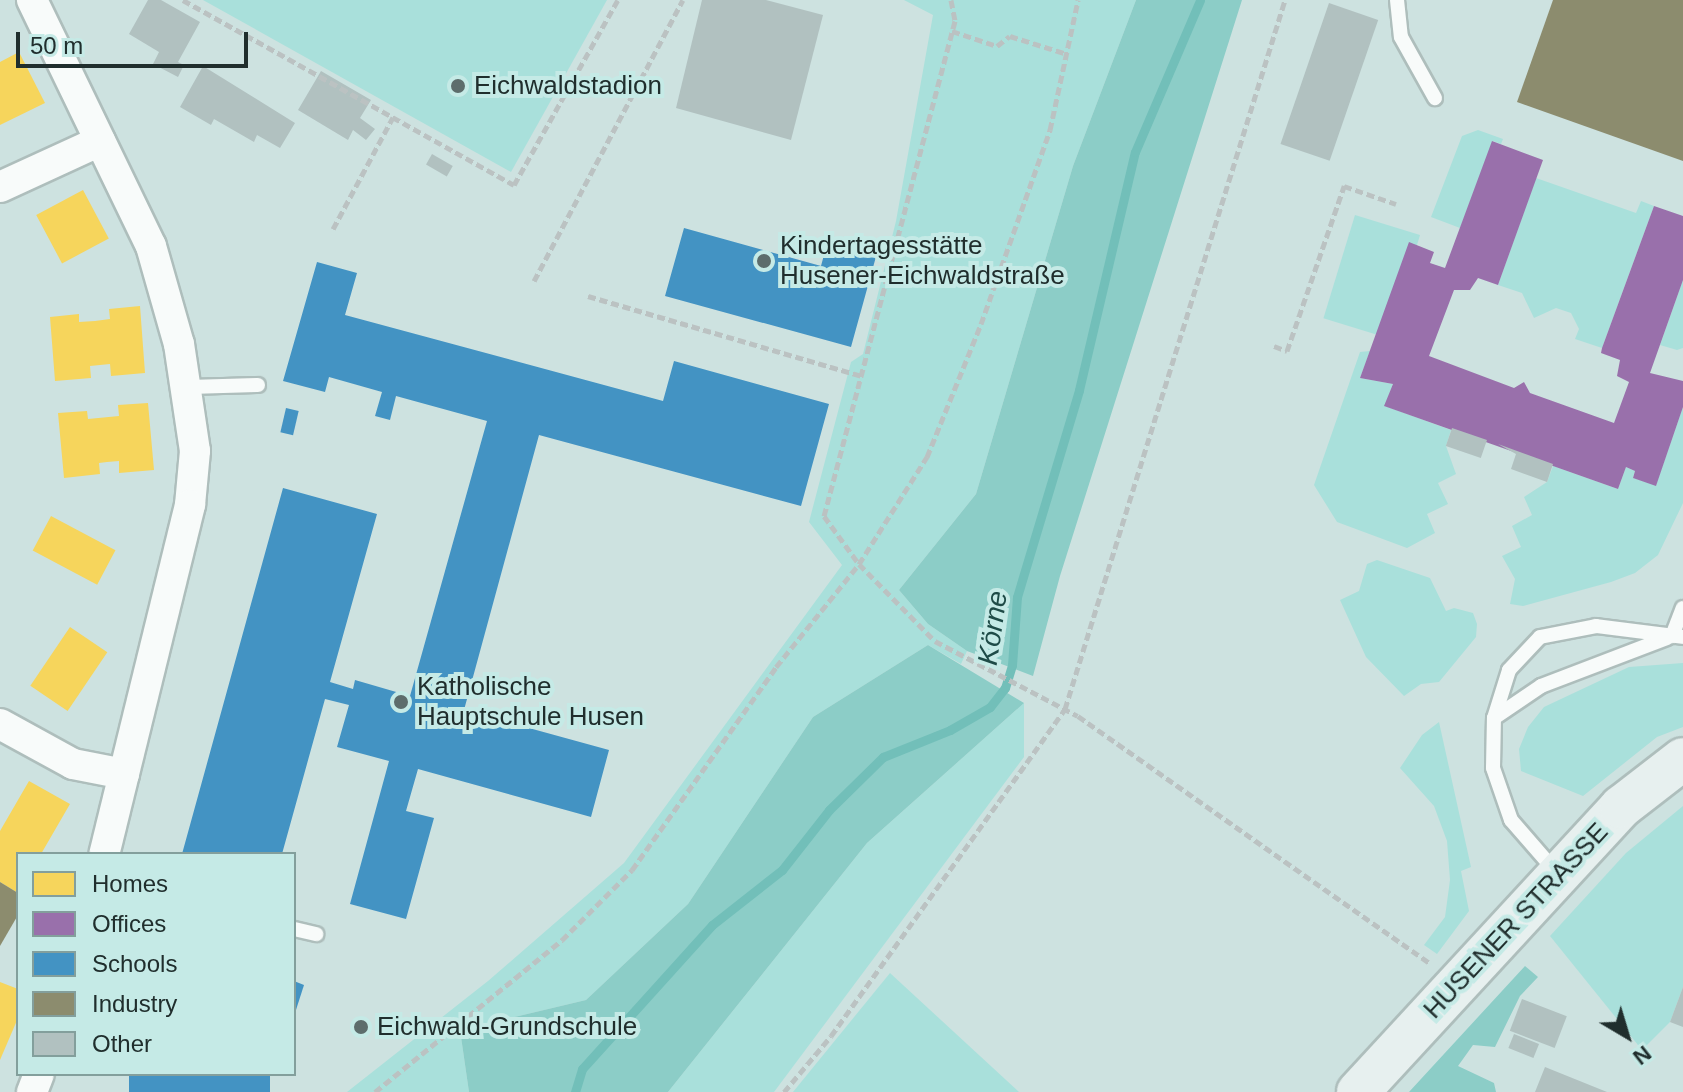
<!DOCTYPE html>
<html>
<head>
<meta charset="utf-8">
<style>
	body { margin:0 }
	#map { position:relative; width:1683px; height:1092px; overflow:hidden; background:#cde2e0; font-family:Arial,sans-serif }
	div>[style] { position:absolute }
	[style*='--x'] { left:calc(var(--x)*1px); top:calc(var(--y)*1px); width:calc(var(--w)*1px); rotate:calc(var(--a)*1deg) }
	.green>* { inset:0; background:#a9e0db; transform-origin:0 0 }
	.forest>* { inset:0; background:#8ccdc7 }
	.homes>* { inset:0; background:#f6d55c; transform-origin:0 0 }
	.offices>* { inset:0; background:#9970ab }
	.schools>* { inset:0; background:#4393c3; transform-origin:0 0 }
	.industry>* { inset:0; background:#8c8c6e }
	.stream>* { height:9px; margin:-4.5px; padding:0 4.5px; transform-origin:4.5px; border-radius:4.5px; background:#72bfb9 }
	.building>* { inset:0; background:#b1c1c0; transform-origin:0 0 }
	.path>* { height:5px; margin-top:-2.5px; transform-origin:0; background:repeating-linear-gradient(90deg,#bbc2c2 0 8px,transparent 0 12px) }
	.roads { filter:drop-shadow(2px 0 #aebebc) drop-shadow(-2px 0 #aebebc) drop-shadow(0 2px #aebebc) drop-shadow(0 -2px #aebebc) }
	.lane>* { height:14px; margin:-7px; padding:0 7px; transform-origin:7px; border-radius:7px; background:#f8fbfa }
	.street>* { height:30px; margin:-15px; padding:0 15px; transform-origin:15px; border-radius:15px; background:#f8fbfa }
	.secondary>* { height:42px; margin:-21px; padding:0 21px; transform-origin:21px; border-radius:21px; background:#e7f0ef }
	.dots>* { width:22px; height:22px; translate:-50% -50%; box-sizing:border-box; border:4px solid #c5eae6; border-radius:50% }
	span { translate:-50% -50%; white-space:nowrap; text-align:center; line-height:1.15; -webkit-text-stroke:8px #c5eae6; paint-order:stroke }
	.poi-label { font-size:26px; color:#202e2d }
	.left { translate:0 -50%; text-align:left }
	.street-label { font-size:26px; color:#202e2d }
	.water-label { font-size:28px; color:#1e4b47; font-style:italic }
	.legend { position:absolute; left:16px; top:852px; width:280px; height:224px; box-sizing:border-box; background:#c5eae6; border:2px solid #839f9c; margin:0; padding:10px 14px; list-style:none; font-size:24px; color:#202e2d }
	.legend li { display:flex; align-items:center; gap:16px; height:40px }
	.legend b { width:40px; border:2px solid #839f9c }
	.north { position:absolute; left:1587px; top:996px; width:80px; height:80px; -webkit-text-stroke:6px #c5eae6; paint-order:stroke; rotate:142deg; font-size:22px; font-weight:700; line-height:32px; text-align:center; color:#202e2d }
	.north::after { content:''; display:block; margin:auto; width:28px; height:36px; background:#202e2d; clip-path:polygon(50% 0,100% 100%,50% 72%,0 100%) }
	.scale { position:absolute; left:16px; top:32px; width:232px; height:36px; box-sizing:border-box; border:4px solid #202e2d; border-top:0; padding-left:10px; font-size:24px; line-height:28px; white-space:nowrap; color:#202e2d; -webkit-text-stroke:6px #c5eae6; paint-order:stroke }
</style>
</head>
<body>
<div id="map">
	<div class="green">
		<i style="clip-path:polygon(203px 0,607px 0,511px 172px)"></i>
		<i style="clip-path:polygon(904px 0,1136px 0,1073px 166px,976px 494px,899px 590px,928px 624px,967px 651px,961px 664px,928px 645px,813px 717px,688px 904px,586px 1000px,460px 1030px,469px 1092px,347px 1092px,488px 981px,624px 863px,842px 565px,809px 522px,851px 362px,863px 354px,896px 221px,933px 15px)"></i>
		<i style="clip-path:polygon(1478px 130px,1503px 139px,1501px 144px,1493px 141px,1460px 228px,1431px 217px,1462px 136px)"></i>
		<i style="clip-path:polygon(1536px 178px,1636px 213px,1641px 201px,1654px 206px,1602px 348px,1575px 339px,1579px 329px,1571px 313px,1556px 308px,1534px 318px,1522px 293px,1498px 285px)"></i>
		<i style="left:1355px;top:215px;width:68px;height:108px;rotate:17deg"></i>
		<i style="clip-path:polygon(1683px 280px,1683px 348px,1677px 350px,1660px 345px)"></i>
		<i style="clip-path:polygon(1370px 351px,1360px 378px,1393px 384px,1385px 406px,1451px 430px,1446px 446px,1456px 474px,1438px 483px,1448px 504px,1427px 514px,1435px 533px,1407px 548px,1337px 522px,1314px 485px,1360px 352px)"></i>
		<i style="clip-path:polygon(1683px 407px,1683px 503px,1658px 555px,1635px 573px,1611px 582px,1523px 606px,1510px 604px,1515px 579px,1502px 556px,1521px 547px,1512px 526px,1532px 515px,1524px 497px,1547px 482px,1553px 466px,1618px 489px,1626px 467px,1635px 471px,1633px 478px,1656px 485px)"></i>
		<i style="clip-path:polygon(1377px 560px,1430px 578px,1446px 611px,1454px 608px,1473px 613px,1477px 624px,1476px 637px,1439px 682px,1421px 684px,1404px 696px,1366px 657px,1340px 600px,1359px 591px,1367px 564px)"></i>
		<i style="clip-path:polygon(1683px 663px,1683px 727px,1657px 737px,1583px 796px,1521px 771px,1519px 749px,1528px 727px,1544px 707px,1629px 667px)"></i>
		<i style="clip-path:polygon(1024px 703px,1024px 757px,774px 1092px,668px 1092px,867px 843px)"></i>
		<i style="clip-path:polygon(1439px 722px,1471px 867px,1461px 871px,1469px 911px,1437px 954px,1424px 945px,1445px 917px,1450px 880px,1447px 841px,1434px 806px,1400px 768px,1422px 735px)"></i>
		<i style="clip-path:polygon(1683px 806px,1683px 987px,1670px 1022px,1642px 1050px,1550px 936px,1626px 853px)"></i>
		<i style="clip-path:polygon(890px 973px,1019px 1092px,793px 1092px)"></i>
	</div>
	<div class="forest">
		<i style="clip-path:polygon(1136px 0,1242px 0,1060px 576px,1033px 676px,967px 651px,928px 624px,899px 590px,976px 494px,1073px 166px)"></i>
		<i style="clip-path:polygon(928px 645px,1024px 703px,867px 843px,668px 1092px,469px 1092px,460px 1030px,586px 1000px,688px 904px,813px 717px)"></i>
		<i style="clip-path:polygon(1525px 966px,1538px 977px,1520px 996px,1495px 1047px,1473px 1045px,1458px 1066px,1494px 1083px,1496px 1092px,1409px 1092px)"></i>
	</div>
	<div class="homes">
		<i style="clip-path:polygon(19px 52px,45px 103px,0 125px,0 62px)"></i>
		<i style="left:83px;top:190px;width:55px;height:53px;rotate:62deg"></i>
		<i style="clip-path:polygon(140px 306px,145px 373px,111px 376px,110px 364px,90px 366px,91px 378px,55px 381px,50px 317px,79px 314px,79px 322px,95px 321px,110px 319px,109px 309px)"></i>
		<i style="clip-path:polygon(148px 403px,154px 470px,119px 473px,119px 461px,107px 462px,99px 463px,100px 474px,64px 478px,58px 413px,87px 411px,88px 419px,119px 416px,118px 405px)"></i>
		<i style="left:51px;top:516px;width:73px;height:39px;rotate:28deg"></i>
		<i style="left:70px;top:627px;width:45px;height:71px;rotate:34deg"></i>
		<i style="clip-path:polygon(29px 781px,70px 804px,41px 854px,18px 854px,18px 893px,0 882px,0 831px)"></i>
		<i style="clip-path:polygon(0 982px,18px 989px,18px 1018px,0 1060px)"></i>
	</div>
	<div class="offices">
		<i style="clip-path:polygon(1492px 141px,1543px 160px,1498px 285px,1478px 278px,1470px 290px,1454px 290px,1429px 356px,1514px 388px,1524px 382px,1530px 393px,1614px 423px,1629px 382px,1617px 376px,1620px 360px,1601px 353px,1602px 348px,1654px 206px,1683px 216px,1683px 280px,1650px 373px,1683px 381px,1683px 407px,1656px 486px,1633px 478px,1635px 471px,1626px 467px,1618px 489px,1384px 406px,1393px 384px,1360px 378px,1409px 242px,1434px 252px,1430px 263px,1445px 268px)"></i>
	</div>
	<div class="schools">
		<i style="clip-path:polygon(684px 228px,821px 266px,828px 240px,877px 253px,851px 347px,665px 296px)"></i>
		<i style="clip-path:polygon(317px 262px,357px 273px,345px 315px,663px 401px,674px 361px,829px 404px,801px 506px,539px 435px,464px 710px,609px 750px,591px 817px,418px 769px,406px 811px,434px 818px,406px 919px,350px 904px,389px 761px,337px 747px,349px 705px,325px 699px,282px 854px,182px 854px,283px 488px,377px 514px,330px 682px,353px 689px,355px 680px,410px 696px,487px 421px,396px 396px,390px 420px,375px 416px,382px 392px,329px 377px,325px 392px,283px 381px)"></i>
		<i style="left:286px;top:408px;width:13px;height:25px;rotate:13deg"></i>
		<i style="clip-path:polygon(294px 981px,304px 985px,295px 1013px,294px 1012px)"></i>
		<i style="left:129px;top:1074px;width:141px;height:19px"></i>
	</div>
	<div class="industry">
		<i style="clip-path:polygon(1553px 0,1683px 0,1683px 161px,1517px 102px)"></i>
		<i style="clip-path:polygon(0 882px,18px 893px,18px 915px,0 946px)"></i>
	</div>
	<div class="stream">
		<i style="--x:575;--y:1092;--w:24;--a:-73"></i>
		<i style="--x:582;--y:1069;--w:194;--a:-47.9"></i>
		<i style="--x:712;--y:925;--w:89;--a:-38.2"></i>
		<i style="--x:782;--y:870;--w:76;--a:-51.9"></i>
		<i style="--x:829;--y:810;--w:76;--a:-44.5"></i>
		<i style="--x:883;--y:757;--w:72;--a:-21.9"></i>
		<i style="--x:950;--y:730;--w:46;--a:-29.9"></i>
		<i style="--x:990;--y:707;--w:24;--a:-52"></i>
		<i style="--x:1005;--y:688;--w:24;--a:-73"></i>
		<i style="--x:1012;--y:665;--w:68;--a:-85.8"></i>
		<i style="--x:1017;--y:597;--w:216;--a:-73.3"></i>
		<i style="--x:1079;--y:390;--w:244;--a:-76.8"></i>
		<i style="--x:1135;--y:152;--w:165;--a:-66.8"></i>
	</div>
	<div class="building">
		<i style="clip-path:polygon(148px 0,161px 0,200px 22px,178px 62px,184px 65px,178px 77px,153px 64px,159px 52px,129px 34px)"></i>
		<i style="clip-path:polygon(702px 0,766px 0,823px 15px,791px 140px,676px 108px)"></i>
		<i style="left:1329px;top:3px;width:52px;height:149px;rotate:19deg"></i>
		<i style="clip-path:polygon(203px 66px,295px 123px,280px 148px,257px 135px,254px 142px,214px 119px,211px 125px,180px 107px)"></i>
		<i style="clip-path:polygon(321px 71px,371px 100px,360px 118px,375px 129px,366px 140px,353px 130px,348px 140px,298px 110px)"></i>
		<i style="left:432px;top:154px;width:24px;height:12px;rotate:30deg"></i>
		<i style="left:1452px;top:428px;width:37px;height:19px;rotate:19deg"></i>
		<i style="clip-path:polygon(1498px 444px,1553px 464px,1547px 482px,1511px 469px,1516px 454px)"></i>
		<i style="clip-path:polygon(1683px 987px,1683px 1027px,1670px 1022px)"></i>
		<i style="left:1522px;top:999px;width:48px;height:34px;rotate:21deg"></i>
		<i style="left:1514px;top:1034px;width:27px;height:15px;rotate:22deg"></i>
		<i style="clip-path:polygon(1545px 1067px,1607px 1092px,1535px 1092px)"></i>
	</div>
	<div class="path">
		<i style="--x:183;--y:0;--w:379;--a:29.2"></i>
		<i style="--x:514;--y:185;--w:212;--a:-60.7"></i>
		<i style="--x:951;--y:0;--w:21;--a:79"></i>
		<i style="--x:955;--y:21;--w:512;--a:104.82"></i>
		<i style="--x:824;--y:516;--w:59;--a:53.9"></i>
		<i style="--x:859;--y:564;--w:108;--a:45.4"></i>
		<i style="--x:935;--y:641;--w:161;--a:27.7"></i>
		<i style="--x:1078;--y:716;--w:431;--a:35.1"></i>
		<i style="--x:952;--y:31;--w:47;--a:18.4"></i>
		<i style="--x:997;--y:46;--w:16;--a:-38"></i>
		<i style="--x:1010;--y:36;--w:57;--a:17.5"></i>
		<i style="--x:333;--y:229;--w:127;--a:-61.8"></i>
		<i style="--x:534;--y:281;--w:318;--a:-62.1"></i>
		<i style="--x:588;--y:296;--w:284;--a:16.3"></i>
		<i style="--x:1274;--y:346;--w:14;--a:21"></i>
		<i style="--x:1287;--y:351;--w:175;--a:-70.9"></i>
		<i style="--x:1344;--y:186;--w:55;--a:19.1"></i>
		<i style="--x:375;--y:1092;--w:241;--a:-39.1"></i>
		<i style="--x:562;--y:940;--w:99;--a:-45"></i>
		<i style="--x:632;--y:870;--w:249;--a:-54.6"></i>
		<i style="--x:776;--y:667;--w:132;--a:-51.1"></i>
		<i style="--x:859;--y:564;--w:127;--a:-57.6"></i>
		<i style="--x:927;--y:457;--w:144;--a:-67.9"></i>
		<i style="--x:981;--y:324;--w:206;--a:-70.4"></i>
		<i style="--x:1050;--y:130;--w:133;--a:-77.8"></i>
		<i style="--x:784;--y:1092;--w:73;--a:-50"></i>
		<i style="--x:831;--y:1036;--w:402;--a:-54.4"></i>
		<i style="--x:1065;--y:709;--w:742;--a:-72.76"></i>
	</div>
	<div class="roads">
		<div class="lane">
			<i style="--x:1397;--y:0;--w:37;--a:84"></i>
			<i style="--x:1401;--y:37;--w:70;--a:60.9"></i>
			<i style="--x:188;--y:387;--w:70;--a:-1.6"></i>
			<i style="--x:1672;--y:636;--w:30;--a:-69"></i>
			<i style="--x:1494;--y:718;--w:57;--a:-34.2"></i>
			<i style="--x:1541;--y:686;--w:135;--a:-20.9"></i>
			<i style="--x:1557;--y:873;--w:70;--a:-131"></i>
			<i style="--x:1511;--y:820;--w:55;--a:-109.1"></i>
			<i style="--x:1493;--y:768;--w:50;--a:-88.9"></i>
			<i style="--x:1494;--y:718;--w:50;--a:-72.6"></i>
			<i style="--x:1509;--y:670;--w:45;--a:-46.8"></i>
			<i style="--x:1540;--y:637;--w:57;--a:-11.1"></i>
			<i style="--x:1596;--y:626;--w:88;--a:7.2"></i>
			<i style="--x:294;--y:929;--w:23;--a:13"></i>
		</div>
		<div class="street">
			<i style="--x:32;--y:0;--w:273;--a:64.2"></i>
			<i style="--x:151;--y:246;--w:102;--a:74.1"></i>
			<i style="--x:179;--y:344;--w:108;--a:81.5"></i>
			<i style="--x:195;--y:451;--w:54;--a:95.3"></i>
			<i style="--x:190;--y:505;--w:359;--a:103.8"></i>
			<i style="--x:0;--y:187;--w:110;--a:-24.7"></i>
			<i style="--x:0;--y:724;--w:83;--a:28.7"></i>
			<i style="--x:73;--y:764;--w:52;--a:11.1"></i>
			<i style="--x:32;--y:1092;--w:19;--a:-69"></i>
		</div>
		<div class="secondary">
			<i style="--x:1358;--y:1092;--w:388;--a:-47.3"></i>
			<i style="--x:1621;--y:807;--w:78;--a:-37.7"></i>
		</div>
	</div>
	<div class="dots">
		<i style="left:458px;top:86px;background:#5d6d6c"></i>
		<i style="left:764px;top:261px;background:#5d6d6c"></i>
		<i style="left:401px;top:702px;background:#5d6d6c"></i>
		<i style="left:361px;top:1027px;background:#5d6d6c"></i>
	</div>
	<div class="poi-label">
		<span class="left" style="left:474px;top:86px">Eichwaldstadion</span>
		<span class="left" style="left:780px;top:261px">Kindertagesstätte<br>Husener-Eichwaldstraße</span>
		<span class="left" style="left:417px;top:702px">Katholische<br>Hauptschule Husen</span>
		<span class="left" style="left:377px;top:1027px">Eichwald-Grundschule</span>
	</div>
	<div class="street-label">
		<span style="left:1516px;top:921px;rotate:-47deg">HUSENER STRASSE</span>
	</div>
	<div class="water-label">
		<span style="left:993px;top:628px;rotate:-82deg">Körne</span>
	</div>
	<ul class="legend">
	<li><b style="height:22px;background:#f6d55c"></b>Homes</li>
	<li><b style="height:22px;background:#9970ab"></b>Offices</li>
	<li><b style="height:22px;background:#4393c3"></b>Schools</li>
	<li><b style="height:22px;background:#8c8c6e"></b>Industry</li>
	<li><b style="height:22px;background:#b1c1c0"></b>Other</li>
	</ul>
	<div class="north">N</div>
	<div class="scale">50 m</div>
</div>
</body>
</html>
